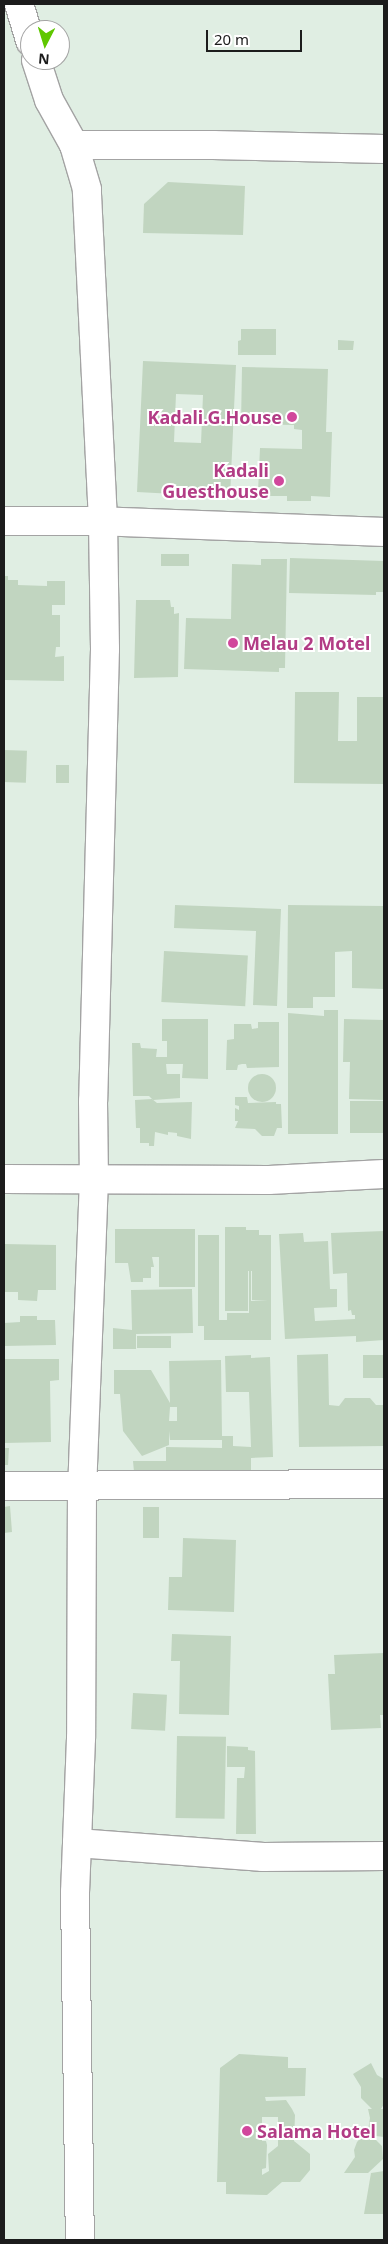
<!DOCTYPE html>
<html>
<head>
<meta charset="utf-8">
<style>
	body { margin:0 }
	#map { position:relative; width:388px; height:2244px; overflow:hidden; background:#e0eee3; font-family:"Noto Sans",sans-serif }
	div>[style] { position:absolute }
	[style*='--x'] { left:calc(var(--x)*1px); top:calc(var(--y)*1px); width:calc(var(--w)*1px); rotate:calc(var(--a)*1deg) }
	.building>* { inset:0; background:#c1d5c0; transform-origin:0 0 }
	.round { border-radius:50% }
	.roads { filter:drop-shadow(1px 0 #a3a3a3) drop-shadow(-1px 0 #a3a3a3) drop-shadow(0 1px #a3a3a3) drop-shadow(0 -1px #a3a3a3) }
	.street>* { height:28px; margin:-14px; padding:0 14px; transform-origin:14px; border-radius:14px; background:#fff }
	.dots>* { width:14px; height:14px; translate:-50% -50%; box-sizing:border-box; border:2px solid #fff; border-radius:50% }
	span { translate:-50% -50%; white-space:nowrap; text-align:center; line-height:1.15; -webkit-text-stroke:4px #fff; paint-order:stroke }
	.hotel-label { font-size:18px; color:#b23c85; font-weight:700 }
	.right { translate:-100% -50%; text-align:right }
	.left { translate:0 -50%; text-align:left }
	.frame { position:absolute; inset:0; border:5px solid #1c1c1c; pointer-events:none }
	.north { position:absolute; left:20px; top:20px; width:50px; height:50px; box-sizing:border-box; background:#fff; border:1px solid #a4a4a4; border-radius:50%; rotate:185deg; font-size:14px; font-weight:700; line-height:20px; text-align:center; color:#1c1c1c }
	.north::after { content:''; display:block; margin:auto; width:18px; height:22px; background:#5fc700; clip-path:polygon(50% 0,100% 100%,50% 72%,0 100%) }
	.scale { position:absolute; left:206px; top:30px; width:96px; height:22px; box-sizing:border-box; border:2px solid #1c1c1c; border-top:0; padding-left:6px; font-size:15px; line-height:18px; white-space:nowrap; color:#1c1c1c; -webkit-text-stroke:4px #fff; paint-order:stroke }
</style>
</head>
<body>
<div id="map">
	<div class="building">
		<i style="clip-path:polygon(168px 182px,245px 186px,243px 235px,143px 233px,144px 204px)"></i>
		<i style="clip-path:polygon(241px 329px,276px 329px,276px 355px,238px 355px,238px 341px,241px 340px)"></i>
		<i style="clip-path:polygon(338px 340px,354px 341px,353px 350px,338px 350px)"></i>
		<i style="clip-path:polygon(evenodd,143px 361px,236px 365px,230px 497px,137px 492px,143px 361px,176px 394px,203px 395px,201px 443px,174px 442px,176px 394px)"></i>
		<i style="clip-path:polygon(242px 367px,328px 369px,326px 432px,332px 432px,330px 497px,311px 496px,311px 501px,287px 501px,287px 496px,262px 496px,263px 492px,258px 492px,260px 448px,302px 449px,302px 430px,294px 429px,294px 425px,241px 424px)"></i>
		<i style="left:161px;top:554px;width:28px;height:12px"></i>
		<i style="clip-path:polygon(290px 558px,384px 561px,384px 592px,376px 592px,376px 595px,289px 593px)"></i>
		<i style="clip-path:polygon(261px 559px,287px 559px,285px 668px,279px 668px,279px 672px,184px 669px,186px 618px,231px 619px,232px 564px,261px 565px)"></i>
		<i style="clip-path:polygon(4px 576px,8px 576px,8px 580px,18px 580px,18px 585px,47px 586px,47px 581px,65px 581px,65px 605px,52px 605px,52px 615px,60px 615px,60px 647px,56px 647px,55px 657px,64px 656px,64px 681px,4px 680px)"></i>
		<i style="clip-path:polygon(136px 600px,170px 600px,171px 607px,174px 607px,174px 614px,179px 613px,178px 677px,134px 678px)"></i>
		<i style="clip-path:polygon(295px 692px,339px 692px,338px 741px,357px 741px,357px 697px,384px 697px,384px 784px,294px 783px)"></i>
		<i style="left:4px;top:750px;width:23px;height:32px;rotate:2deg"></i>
		<i style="left:56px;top:765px;width:13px;height:18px"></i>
		<i style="clip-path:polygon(175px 905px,281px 909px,277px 1006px,253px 1005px,256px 931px,174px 928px)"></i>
		<i style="clip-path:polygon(288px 905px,384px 906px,384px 989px,352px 988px,352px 951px,335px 952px,335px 997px,313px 997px,313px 1008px,287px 1008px)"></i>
		<i style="left:164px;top:951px;width:84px;height:51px;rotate:3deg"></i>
		<i style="clip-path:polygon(324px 1010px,338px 1010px,338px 1134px,288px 1134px,288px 1013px,324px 1016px)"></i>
		<i style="clip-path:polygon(162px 1019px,208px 1019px,208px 1079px,182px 1078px,183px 1064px,166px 1064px,167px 1074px,180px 1074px,180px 1098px,153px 1100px,149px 1096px,133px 1096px,132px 1043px,140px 1043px,141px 1048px,157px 1049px,156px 1057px,167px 1057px,167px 1041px,162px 1041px)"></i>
		<i style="clip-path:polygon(344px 1019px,384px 1020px,384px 1100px,349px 1099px,350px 1062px,343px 1062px)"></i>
		<i style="clip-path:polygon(258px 1022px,279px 1022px,279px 1067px,247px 1068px,246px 1064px,242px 1064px,238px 1065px,237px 1070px,226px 1070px,227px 1040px,234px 1039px,234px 1024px,251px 1024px,252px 1029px,258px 1028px)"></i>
		<i class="round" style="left:248px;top:1074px;width:28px;height:28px"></i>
		<i style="clip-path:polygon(235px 1097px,247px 1097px,248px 1103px,276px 1102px,276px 1104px,281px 1104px,282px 1128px,277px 1128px,274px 1136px,262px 1136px,255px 1129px,235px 1128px,238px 1121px,235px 1121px,235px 1108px,239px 1110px,239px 1106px,235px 1105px)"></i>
		<i style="clip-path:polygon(152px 1099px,157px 1103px,192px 1102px,191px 1139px,177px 1136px,177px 1133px,168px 1132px,168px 1135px,155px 1132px,154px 1146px,149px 1146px,149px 1143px,140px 1143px,140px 1128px,136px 1128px,135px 1100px)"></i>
		<i style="left:384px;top:1101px;width:32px;height:34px;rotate:90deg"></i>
		<i style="clip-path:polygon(225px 1227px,246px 1227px,246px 1230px,259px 1230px,259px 1235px,271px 1235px,271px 1340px,204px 1340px,204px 1326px,198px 1326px,198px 1235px,219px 1235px,219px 1320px,227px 1320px,227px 1313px,249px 1313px,249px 1271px,251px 1271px,251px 1301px,268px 1300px,252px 1300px,252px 1271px,244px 1271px,248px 1271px,248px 1311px,225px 1311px)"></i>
		<i style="clip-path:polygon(115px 1229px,195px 1229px,195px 1287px,159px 1287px,159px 1257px,152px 1257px,154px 1267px,151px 1267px,151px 1278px,143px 1278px,143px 1282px,131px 1282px,128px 1263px,115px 1263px)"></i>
		<i style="clip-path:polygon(384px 1231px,384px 1340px,356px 1342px,356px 1336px,285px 1339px,279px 1234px,303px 1233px,304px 1242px,328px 1241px,330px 1289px,337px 1289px,337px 1307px,314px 1308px,315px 1321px,355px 1319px,355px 1315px,352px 1315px,351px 1310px,348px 1311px,347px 1273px,333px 1274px,331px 1233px)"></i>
		<i style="clip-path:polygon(4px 1244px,56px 1245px,56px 1290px,38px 1290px,37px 1301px,18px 1300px,18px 1292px,4px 1292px)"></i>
		<i style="clip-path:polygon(192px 1289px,193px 1333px,136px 1334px,136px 1349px,113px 1349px,113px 1328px,132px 1330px,131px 1290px)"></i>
		<i style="clip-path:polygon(20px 1316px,37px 1316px,37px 1320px,55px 1320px,56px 1345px,4px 1346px,4px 1323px,20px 1322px)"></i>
		<i style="left:137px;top:1336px;width:34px;height:12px"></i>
		<i style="clip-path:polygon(328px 1354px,329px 1405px,339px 1406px,345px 1398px,370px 1398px,376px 1405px,384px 1405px,384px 1446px,299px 1447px,297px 1355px)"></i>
		<i style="clip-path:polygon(evenodd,251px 1355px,251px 1358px,270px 1357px,273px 1457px,251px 1458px,251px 1472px,134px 1472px,133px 1461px,166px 1461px,166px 1447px,222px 1448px,222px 1440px,170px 1440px,169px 1431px,169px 1445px,142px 1456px,123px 1431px,120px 1394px,114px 1394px,114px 1370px,151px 1370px,170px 1403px,169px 1361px,221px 1360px,222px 1436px,233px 1436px,233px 1446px,251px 1447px,249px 1392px,226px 1392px,225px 1356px,251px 1355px,170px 1407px,177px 1407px,177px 1421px,169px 1421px,170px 1407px)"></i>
		<i style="left:363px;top:1355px;width:21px;height:23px"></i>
		<i style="clip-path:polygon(4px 1359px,59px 1359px,59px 1380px,50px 1381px,51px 1442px,4px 1443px)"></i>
		<i style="clip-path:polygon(4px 1448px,9px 1448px,8px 1465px,4px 1465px)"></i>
		<i style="clip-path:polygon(10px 1506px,12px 1532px,4px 1533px,4px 1507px)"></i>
		<i style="left:143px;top:1507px;width:16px;height:31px"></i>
		<i style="clip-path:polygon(183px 1538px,236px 1540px,234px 1612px,168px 1610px,169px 1577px,182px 1577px)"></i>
		<i style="clip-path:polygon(172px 1634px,231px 1636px,229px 1715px,179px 1714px,180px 1661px,171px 1661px)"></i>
		<i style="clip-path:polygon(384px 1653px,384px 1715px,380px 1715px,381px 1728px,331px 1730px,328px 1674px,335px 1674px,334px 1655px)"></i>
		<i style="left:133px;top:1693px;width:34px;height:36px;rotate:3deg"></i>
		<i style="left:177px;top:1736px;width:49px;height:82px;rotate:1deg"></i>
		<i style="clip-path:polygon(227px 1746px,248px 1747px,248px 1750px,255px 1751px,256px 1834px,236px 1834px,237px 1778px,244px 1778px,245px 1767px,227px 1767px)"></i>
		<i style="clip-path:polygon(evenodd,239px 2054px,288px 2057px,288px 2068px,306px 2068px,305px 2096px,265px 2097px,266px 2101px,286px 2100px,292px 2109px,295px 2115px,294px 2141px,310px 2154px,310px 2170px,300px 2182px,282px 2182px,267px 2195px,226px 2194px,226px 2182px,217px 2182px,220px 2068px,239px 2054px,262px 2117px,278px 2117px,278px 2146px,268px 2154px,269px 2171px,262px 2175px,262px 2169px,266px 2168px,267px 2145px,266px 2141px,262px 2141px,262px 2117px)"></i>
		<i style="clip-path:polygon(371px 2063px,377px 2075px,384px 2079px,384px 2104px,381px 2109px,384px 2109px,384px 2137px,376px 2136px,376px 2140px,382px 2146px,383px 2159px,368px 2173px,344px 2173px,355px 2157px,354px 2150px,357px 2142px,368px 2130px,370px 2118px,368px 2109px,372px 2109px,361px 2098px,361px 2087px,353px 2074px)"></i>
		<i style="clip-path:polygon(384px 2171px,384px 2214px,364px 2214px,371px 2173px)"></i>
	</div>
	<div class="roads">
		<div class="street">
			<i style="--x:19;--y:4;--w:39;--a:73"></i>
			<i style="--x:74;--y:145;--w:139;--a:0"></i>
			<i style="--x:213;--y:145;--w:171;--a:1.3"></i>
			<i style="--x:4;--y:521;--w:99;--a:0"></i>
			<i style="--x:103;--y:521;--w:332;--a:-92.8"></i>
			<i style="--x:87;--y:189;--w:46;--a:-106.5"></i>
			<i style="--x:74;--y:145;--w:51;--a:-119.1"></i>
			<i style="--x:49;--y:100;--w:42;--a:-108"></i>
			<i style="--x:384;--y:532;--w:281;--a:-177.8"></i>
			<i style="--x:103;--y:521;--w:128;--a:89.1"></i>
			<i style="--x:105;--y:649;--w:452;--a:91.5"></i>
			<i style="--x:93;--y:1101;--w:78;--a:89.3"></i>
			<i style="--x:94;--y:1179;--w:306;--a:92.2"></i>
			<i style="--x:82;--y:1485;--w:253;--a:90.2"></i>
			<i style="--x:81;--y:1738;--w:105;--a:92.2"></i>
			<i style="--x:77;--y:1843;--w:187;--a:4.3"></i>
			<i style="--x:263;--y:1857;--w:121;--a:-0.5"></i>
			<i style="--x:4;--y:1179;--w:265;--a:0.2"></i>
			<i style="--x:269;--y:1180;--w:115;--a:-3"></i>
			<i style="--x:4;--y:1486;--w:380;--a:-0.3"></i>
			<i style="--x:77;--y:1843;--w:49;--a:92.3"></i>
			<i style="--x:75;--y:1892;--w:348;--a:89.2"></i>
		</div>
	</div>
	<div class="dots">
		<i style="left:292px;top:417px;background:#d1479c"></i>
		<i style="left:279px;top:481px;background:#d1479c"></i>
		<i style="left:233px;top:643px;background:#d1479c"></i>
		<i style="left:247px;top:2131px;background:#d1479c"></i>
	</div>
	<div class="hotel-label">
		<span class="right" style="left:282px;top:417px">Kadali.G.House</span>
		<span class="right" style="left:269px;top:481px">Kadali<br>Guesthouse</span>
		<span class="left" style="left:243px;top:643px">Melau 2 Motel</span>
		<span class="left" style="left:257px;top:2131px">Salama Hotel</span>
	</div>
	<div class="frame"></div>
	<div class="north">N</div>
	<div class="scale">20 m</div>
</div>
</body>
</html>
